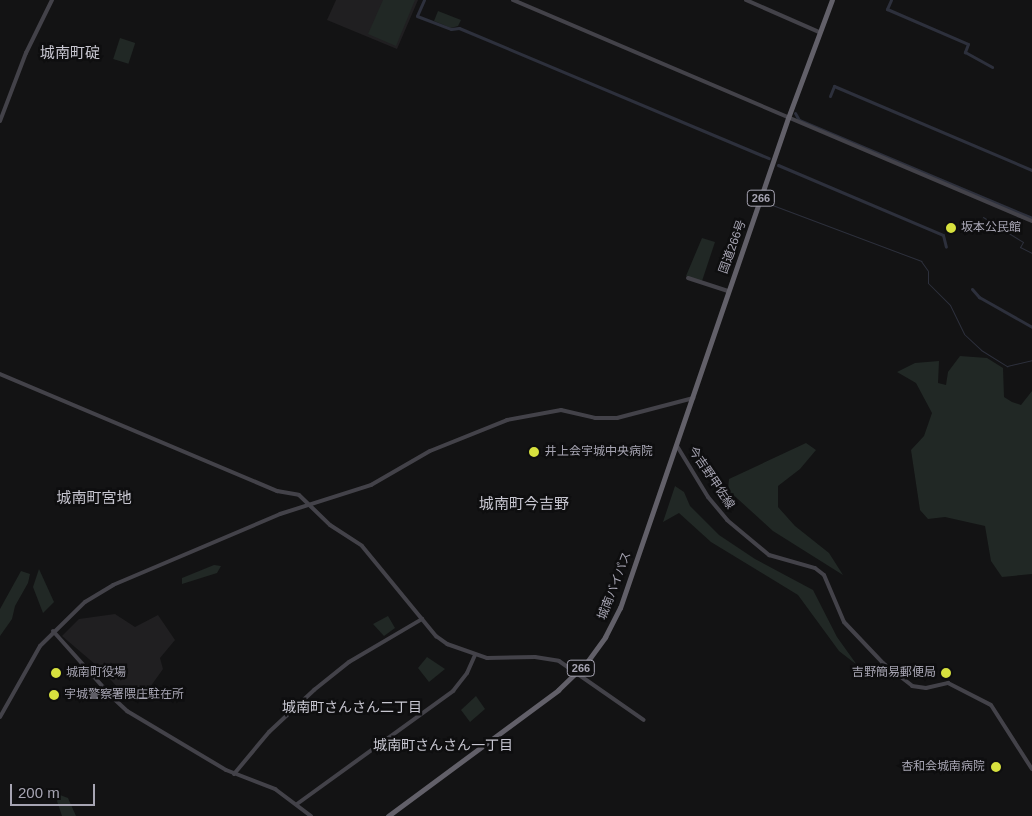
<!DOCTYPE html>
<html>
<head>
<meta charset="utf-8">
<style>
	body { margin:0 }
	#map { position:relative; width:1032px; height:816px; overflow:hidden; background:#131314; font-family:Arial,"Noto Sans JP",sans-serif }
	div>[style] { position:absolute }
	[style*='--x'] { left:calc(var(--x)*1px); top:calc(var(--y)*1px); width:calc(var(--w)*1px); rotate:calc(var(--a)*1deg) }
	.built>* { inset:0; background:#201f21 }
	.green>* { inset:0; background:#212825; transform-origin:0 0 }
	.stream>* { height:1px; margin:-0.5px; padding:0 0.5px; transform-origin:0.5px; border-radius:0.5px; background:#2d303c }
	.canal>* { height:3px; margin:-1.5px; padding:0 1.5px; transform-origin:1.5px; border-radius:1.5px; background:#2d303c }
	.secondary>* { height:4px; margin:-2px; padding:0 2px; transform-origin:2px; border-radius:2px; background:#434249 }
	.highway>* { height:5px; margin:-2.5px; padding:0 2.5px; transform-origin:2.5px; border-radius:2.5px; background:#626069 }
	.dots>* { width:14px; height:14px; translate:-50% -50%; box-sizing:border-box; border:2px solid #0e0e0f; border-radius:50% }
	span { translate:-50% -50%; white-space:nowrap; text-align:center; line-height:1.15; -webkit-text-stroke:5px #0e0e0f; paint-order:stroke }
	.shield-label span { padding:1px 4px; background:#0e0e0f; border:1px solid; border-radius:4px; -webkit-text-stroke-width:0 }
	.shield-label { font-size:11px; color:#a7a5b3; font-weight:700 }
	.poi-label { font-size:12px; color:#a7a5b3 }
	.left { translate:0 -50%; text-align:left }
	.right { translate:-100% -50%; text-align:right }
	.street-label { font-size:12px; color:#a7a5b3 }
	.neighbourhood-label { font-size:14px; color:#c7c6d0 }
	.quarter-label { font-size:15px; color:#c7c6d0 }
	.scale { position:absolute; left:10px; top:784px; width:85px; height:22px; box-sizing:border-box; border:2px solid #a7a5b3; border-top:0; padding-left:6px; font-size:15px; line-height:18px; white-space:nowrap; color:#a7a5b3; -webkit-text-stroke:4px #0e0e0f; paint-order:stroke }
</style>
</head>
<body>
<div id="map">
	<div class="built">
		<i style="clip-path:polygon(336px 0,418px 0,397px 49px,327px 20px)"></i>
		<i style="clip-path:polygon(115px 614px,135px 627px,158px 615px,175px 640px,160px 658px,163px 669px,143px 697px,118px 688px,103px 671px,62px 636px,79px 619px)"></i>
	</div>
	<div class="green">
		<i style="clip-path:polygon(383px 0,415px 0,396px 46px,368px 34px)"></i>
		<i style="clip-path:polygon(438px 11px,461px 20px,458px 26px,451px 28px,434px 21px)"></i>
		<i style="left:120px;top:38px;width:16px;height:22px;rotate:18deg"></i>
		<i style="clip-path:polygon(702px 238px,715px 242px,702px 281px,686px 276px)"></i>
		<i style="clip-path:polygon(960px 356px,987px 358px,1003px 368px,1004px 397px,1012px 402px,1021px 405px,1032px 391px,1032px 574px,1002px 577px,991px 561px,985px 526px,945px 517px,928px 519px,920px 510px,911px 450px,924px 436px,932px 413px,916px 383px,897px 372px,915px 363px,939px 361px,938px 383px,946px 385px,948px 372px)"></i>
		<i style="clip-path:polygon(806px 443px,816px 450px,800px 469px,778px 486px,778px 507px,795px 526px,829px 553px,843px 575px,773px 531px,728px 490px,729px 479px)"></i>
		<i style="clip-path:polygon(675px 486px,684px 492px,690px 506px,719px 535px,755px 559px,813px 590px,837px 637px,857px 665px,839px 651px,798px 595px,711px 542px,679px 513px,663px 522px)"></i>
		<i style="clip-path:polygon(214px 565px,221px 566px,217px 573px,182px 584px,182px 578px)"></i>
		<i style="clip-path:polygon(39px 569px,54px 602px,43px 613px,33px 587px)"></i>
		<i style="clip-path:polygon(21px 571px,30px 574px,28px 583px,15px 606px,12px 619px,0 636px,0 609px)"></i>
		<i style="clip-path:polygon(388px 616px,395px 628px,384px 636px,373px 624px)"></i>
		<i style="clip-path:polygon(427px 657px,445px 669px,429px 682px,418px 668px)"></i>
		<i style="clip-path:polygon(476px 696px,485px 709px,470px 722px,461px 710px)"></i>
		<i style="clip-path:polygon(60px 795px,68px 798px,76px 816px,62px 816px,57px 801px)"></i>
	</div>
	<div class="stream">
		<i style="--x:767;--y:203;--w:165;--a:20.6"></i>
		<i style="--x:921;--y:261;--w:12;--a:55"></i>
		<i style="--x:928;--y:271;--w:12;--a:90"></i>
		<i style="--x:928;--y:283;--w:31;--a:45"></i>
		<i style="--x:950;--y:305;--w:32;--a:64"></i>
		<i style="--x:964;--y:334;--w:23;--a:43"></i>
		<i style="--x:981;--y:350;--w:31;--a:32"></i>
		<i style="--x:1007;--y:366;--w:26;--a:-13"></i>
		<i style="--x:983;--y:217;--w:47;--a:32"></i>
		<i style="--x:1023;--y:242;--w:6;--a:121"></i>
		<i style="--x:1020;--y:247;--w:13;--a:27"></i>
	</div>
	<div class="canal">
		<i style="--x:424;--y:0;--w:17;--a:114"></i>
		<i style="--x:417;--y:16;--w:36;--a:21"></i>
		<i style="--x:451;--y:29;--w:8;--a:-7"></i>
		<i style="--x:459;--y:28;--w:336;--a:22.8"></i>
		<i style="--x:891;--y:0;--w:10;--a:114"></i>
		<i style="--x:887;--y:9;--w:88;--a:23.4"></i>
		<i style="--x:968;--y:44;--w:9;--a:111"></i>
		<i style="--x:965;--y:52;--w:31;--a:29"></i>
		<i style="--x:830;--y:96;--w:11;--a:-68"></i>
		<i style="--x:834;--y:86;--w:215;--a:23"></i>
		<i style="--x:795;--y:113;--w:8;--a:60"></i>
		<i style="--x:799;--y:120;--w:253;--a:22.8"></i>
		<i style="--x:778;--y:165;--w:179;--a:23"></i>
		<i style="--x:943;--y:235;--w:12;--a:76"></i>
		<i style="--x:972;--y:289;--w:11;--a:49"></i>
		<i style="--x:979;--y:297;--w:61;--a:29.5"></i>
	</div>
	<div class="secondary">
		<i style="--x:513;--y:0;--w:564;--a:23.07"></i>
		<i style="--x:746;--y:0;--w:80;--a:23.7"></i>
		<i style="--x:0;--y:121;--w:73;--a:-69.1"></i>
		<i style="--x:26;--y:53;--w:59;--a:-63.9"></i>
		<i style="--x:688;--y:278;--w:42;--a:18"></i>
		<i style="--x:0;--y:374;--w:301;--a:22.9"></i>
		<i style="--x:277;--y:491;--w:22;--a:10"></i>
		<i style="--x:299;--y:495;--w:43;--a:44.1"></i>
		<i style="--x:330;--y:525;--w:38;--a:33"></i>
		<i style="--x:362;--y:546;--w:117;--a:50.6"></i>
		<i style="--x:436;--y:636;--w:14;--a:36"></i>
		<i style="--x:447;--y:644;--w:42;--a:19.3"></i>
		<i style="--x:487;--y:658;--w:48;--a:-1.2"></i>
		<i style="--x:535;--y:657;--w:24;--a:9"></i>
		<i style="--x:559;--y:661;--w:103;--a:34.8"></i>
		<i style="--x:677;--y:446;--w:60;--a:58.7"></i>
		<i style="--x:708;--y:497;--w:30;--a:50"></i>
		<i style="--x:727;--y:520;--w:55;--a:39.8"></i>
		<i style="--x:769;--y:555;--w:48;--a:15.8"></i>
		<i style="--x:815;--y:568;--w:11;--a:38"></i>
		<i style="--x:824;--y:575;--w:51;--a:66.9"></i>
		<i style="--x:844;--y:622;--w:57;--a:46.4"></i>
		<i style="--x:883;--y:663;--w:37;--a:38"></i>
		<i style="--x:912;--y:686;--w:14;--a:8"></i>
		<i style="--x:926;--y:688;--w:23;--a:-13"></i>
		<i style="--x:948;--y:683;--w:48;--a:27.1"></i>
		<i style="--x:991;--y:705;--w:76;--a:57.4"></i>
		<i style="--x:53;--y:631;--w:89;--a:48.2"></i>
		<i style="--x:112;--y:697;--w:21;--a:43"></i>
		<i style="--x:127;--y:711;--w:115;--a:30.8"></i>
		<i style="--x:226;--y:770;--w:53;--a:21.2"></i>
		<i style="--x:275;--y:789;--w:45;--a:36.9"></i>
		<i style="--x:0;--y:717;--w:81;--a:-60.6"></i>
		<i style="--x:40;--y:646;--w:63;--a:-44.4"></i>
		<i style="--x:85;--y:602;--w:33;--a:-31"></i>
		<i style="--x:113;--y:585;--w:181;--a:-23"></i>
		<i style="--x:280;--y:514;--w:96;--a:-17.7"></i>
		<i style="--x:371;--y:485;--w:68;--a:-30"></i>
		<i style="--x:430;--y:451;--w:83;--a:-21.9"></i>
		<i style="--x:507;--y:420;--w:55;--a:-10.5"></i>
		<i style="--x:561;--y:410;--w:35;--a:13"></i>
		<i style="--x:595;--y:418;--w:22;--a:0"></i>
		<i style="--x:617;--y:418;--w:79;--a:-14.7"></i>
		<i style="--x:234;--y:774;--w:55;--a:-50.2"></i>
		<i style="--x:269;--y:732;--w:62;--a:-43"></i>
		<i style="--x:314;--y:690;--w:45;--a:-38.7"></i>
		<i style="--x:349;--y:662;--w:85;--a:-30.5"></i>
		<i style="--x:297;--y:804;--w:193;--a:-35.9"></i>
		<i style="--x:453;--y:691;--w:23;--a:-52"></i>
		<i style="--x:467;--y:673;--w:20;--a:-66"></i>
	</div>
	<div class="highway">
		<i style="--x:388;--y:816;--w:212;--a:-36.5"></i>
		<i style="--x:558;--y:690;--w:40;--a:-44"></i>
		<i style="--x:587;--y:662;--w:31;--a:-54"></i>
		<i style="--x:605;--y:637;--w:33;--a:-63"></i>
		<i style="--x:620;--y:608;--w:518;--a:-71.08"></i>
		<i style="--x:788;--y:118;--w:126;--a:-69.6"></i>
	</div>
	<div class="dots">
		<i style="left:951px;top:228px;background:#d7e13e"></i>
		<i style="left:534px;top:452px;background:#d7e13e"></i>
		<i style="left:56px;top:673px;background:#d7e13e"></i>
		<i style="left:946px;top:673px;background:#d7e13e"></i>
		<i style="left:54px;top:695px;background:#d7e13e"></i>
		<i style="left:996px;top:767px;background:#d7e13e"></i>
	</div>
	<div class="shield-label">
		<span style="left:761px;top:198px">266</span>
		<span style="left:581px;top:668px">266</span>
	</div>
	<div class="poi-label">
		<span class="left" style="left:961px;top:228px">坂本公民館</span>
		<span class="left" style="left:545px;top:452px">井上会宇城中央病院</span>
		<span class="left" style="left:66px;top:673px">城南町役場</span>
		<span class="right" style="left:936px;top:673px">吉野簡易郵便局</span>
		<span class="left" style="left:64px;top:695px">宇城警察署隈庄駐在所</span>
		<span class="right" style="left:985px;top:767px">杏和会城南病院</span>
	</div>
	<div class="street-label">
		<span style="left:733px;top:247px;rotate:-70deg">国道266号</span>
		<span style="left:711px;top:478px;rotate:56deg">今吉野甲佐線</span>
		<span style="left:615px;top:586px;rotate:-69deg">城南バイパス</span>
	</div>
	<div class="neighbourhood-label">
		<span style="left:352px;top:707px">城南町さんさん二丁目</span>
		<span style="left:443px;top:745px">城南町さんさん一丁目</span>
	</div>
	<div class="quarter-label">
		<span style="left:70px;top:53px">城南町碇</span>
		<span style="left:94px;top:498px">城南町宮地</span>
		<span style="left:524px;top:504px">城南町今吉野</span>
	</div>
	<div class="scale">200 m</div>
</div>
</body>
</html>
